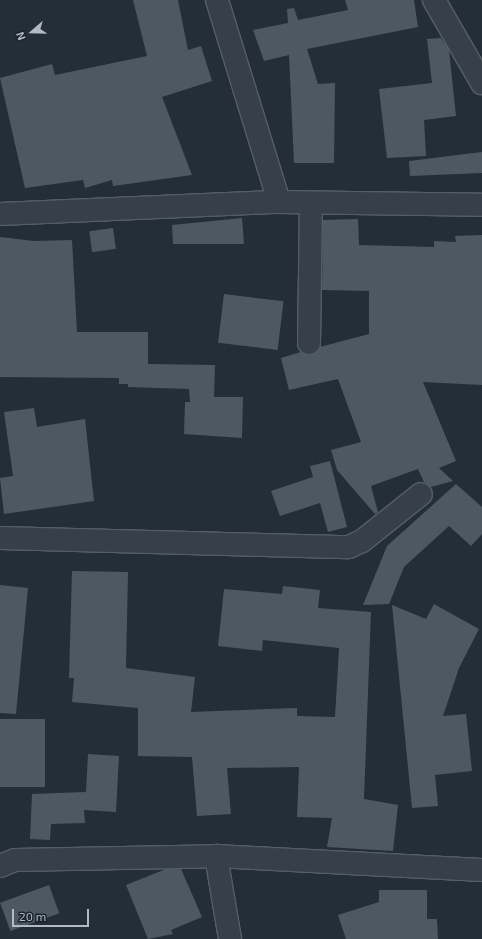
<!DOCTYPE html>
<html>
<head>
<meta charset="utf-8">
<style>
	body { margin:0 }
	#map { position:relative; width:482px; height:939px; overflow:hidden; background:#242e37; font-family:"Exo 2",sans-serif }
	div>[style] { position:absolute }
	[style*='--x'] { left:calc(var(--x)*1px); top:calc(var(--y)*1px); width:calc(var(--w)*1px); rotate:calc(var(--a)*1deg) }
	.building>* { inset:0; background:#4c5963; transform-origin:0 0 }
	.roads { filter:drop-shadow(1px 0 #555e66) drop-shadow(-1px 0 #555e66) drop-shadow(0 1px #555e66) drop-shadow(0 -1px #555e66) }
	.street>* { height:22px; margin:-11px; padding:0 11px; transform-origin:11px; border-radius:11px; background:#374048 }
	span { translate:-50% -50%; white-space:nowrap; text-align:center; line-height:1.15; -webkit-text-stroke:3px #1c252d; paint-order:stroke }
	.north { position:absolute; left:12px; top:12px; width:40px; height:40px; -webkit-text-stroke:3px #1c252d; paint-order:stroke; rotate:250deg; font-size:11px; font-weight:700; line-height:16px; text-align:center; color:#b2bbc4 }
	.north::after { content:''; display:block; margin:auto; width:14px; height:18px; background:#b2bbc4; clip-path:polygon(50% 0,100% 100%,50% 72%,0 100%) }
	.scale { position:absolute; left:12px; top:909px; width:77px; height:18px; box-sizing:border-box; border:2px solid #b2bbc4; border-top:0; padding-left:5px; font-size:12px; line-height:14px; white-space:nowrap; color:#b2bbc4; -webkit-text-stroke:3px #1c252d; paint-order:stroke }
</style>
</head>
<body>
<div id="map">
	<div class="building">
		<i style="clip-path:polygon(133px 0,178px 0,188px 50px,201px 46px,212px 81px,162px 97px,192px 175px,113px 186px,112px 180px,85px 188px,83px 180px,25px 188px,0 78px,52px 64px,55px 75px,147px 56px)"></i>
		<i style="clip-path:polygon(345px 0,414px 0,418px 27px,307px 49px,318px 84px,335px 83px,334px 163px,294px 163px,289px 55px,264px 61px,253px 30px,288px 23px,287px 9px,294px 8px,298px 20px,348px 10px)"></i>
		<i style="clip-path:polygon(441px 38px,449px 50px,456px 116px,424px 120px,426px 156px,387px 158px,379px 89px,432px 83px,427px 39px)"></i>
		<i style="clip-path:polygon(482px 152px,482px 173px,410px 176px,409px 161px)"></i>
		<i style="clip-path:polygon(242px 218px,244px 244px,173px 244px,172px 225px)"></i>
		<i style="clip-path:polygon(358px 219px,359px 245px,434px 247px,434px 241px,456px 242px,455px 236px,482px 235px,482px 385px,423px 382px,456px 461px,439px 468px,453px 481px,431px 487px,424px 482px,418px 469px,371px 486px,378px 512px,375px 514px,337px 470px,331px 450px,361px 442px,338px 379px,289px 390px,281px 358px,301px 352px,315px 354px,320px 347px,369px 334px,369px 291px,322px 290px,323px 220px)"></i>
		<i style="left:113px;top:228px;width:21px;height:24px;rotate:82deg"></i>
		<i style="clip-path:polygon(0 237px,34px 241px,72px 240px,77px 332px,148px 332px,148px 364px,215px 365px,214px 397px,243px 397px,242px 438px,184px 434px,185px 402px,190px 402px,189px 389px,128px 387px,128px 384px,119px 384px,119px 378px,0 377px)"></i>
		<i style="left:224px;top:294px;width:60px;height:49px;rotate:7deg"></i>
		<i style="clip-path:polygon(34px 408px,37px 427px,85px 419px,94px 501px,4px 514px,0 478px,13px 476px,4px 412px)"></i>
		<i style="clip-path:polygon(330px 461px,347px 527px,328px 532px,320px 503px,280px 516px,271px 491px,313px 477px,310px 466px)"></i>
		<i style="clip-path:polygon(456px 484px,482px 507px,482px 534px,471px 546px,449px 526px,404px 567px,389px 604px,363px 605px,387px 546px)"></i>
		<i style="clip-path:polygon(72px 571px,128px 572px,126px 668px,195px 677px,191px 712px,297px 708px,297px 716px,335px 717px,339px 648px,263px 640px,262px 651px,218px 646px,224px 589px,282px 594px,283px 586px,320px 590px,318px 608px,371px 612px,364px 799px,398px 805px,393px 851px,327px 847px,332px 818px,297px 817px,299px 767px,227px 768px,231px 814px,197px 816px,192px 757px,138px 756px,138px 708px,72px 702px,74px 678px,69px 678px)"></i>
		<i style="clip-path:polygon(0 585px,28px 588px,16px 714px,0 713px)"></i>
		<i style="clip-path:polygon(434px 604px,479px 629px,459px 668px,443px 716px,466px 714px,472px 771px,435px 775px,438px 806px,412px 808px,392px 605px,426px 619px)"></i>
		<i style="left:0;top:719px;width:45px;height:68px"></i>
		<i style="clip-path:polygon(88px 754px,119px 756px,116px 812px,84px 810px,85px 823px,51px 824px,50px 840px,30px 839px,32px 794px,86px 792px)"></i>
		<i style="clip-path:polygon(166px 869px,181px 869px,202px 917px,171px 930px,173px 934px,148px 939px,126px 885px)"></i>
		<i style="left:49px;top:885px;width:30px;height:52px;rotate:70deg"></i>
		<i style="clip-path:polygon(379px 890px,427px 890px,427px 919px,437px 919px,438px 939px,346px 939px,338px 915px,379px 902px)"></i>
	</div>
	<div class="roads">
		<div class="street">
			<i style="--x:217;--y:0;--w:211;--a:72.9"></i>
			<i style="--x:434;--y:0;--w:96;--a:60"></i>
			<i style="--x:0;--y:214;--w:279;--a:-2.5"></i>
			<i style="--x:279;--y:202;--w:203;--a:0.8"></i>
			<i style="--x:309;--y:343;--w:140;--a:-89.2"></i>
			<i style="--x:0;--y:538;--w:349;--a:1.5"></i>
			<i style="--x:349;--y:547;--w:14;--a:-25"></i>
			<i style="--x:362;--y:541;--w:75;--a:-38.5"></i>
			<i style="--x:216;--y:856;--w:84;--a:80.4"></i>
			<i style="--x:0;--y:866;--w:16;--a:-22"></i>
			<i style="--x:15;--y:860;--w:201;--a:-1.1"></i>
			<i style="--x:216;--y:856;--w:266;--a:3"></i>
		</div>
	</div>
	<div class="north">N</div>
	<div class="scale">20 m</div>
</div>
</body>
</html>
